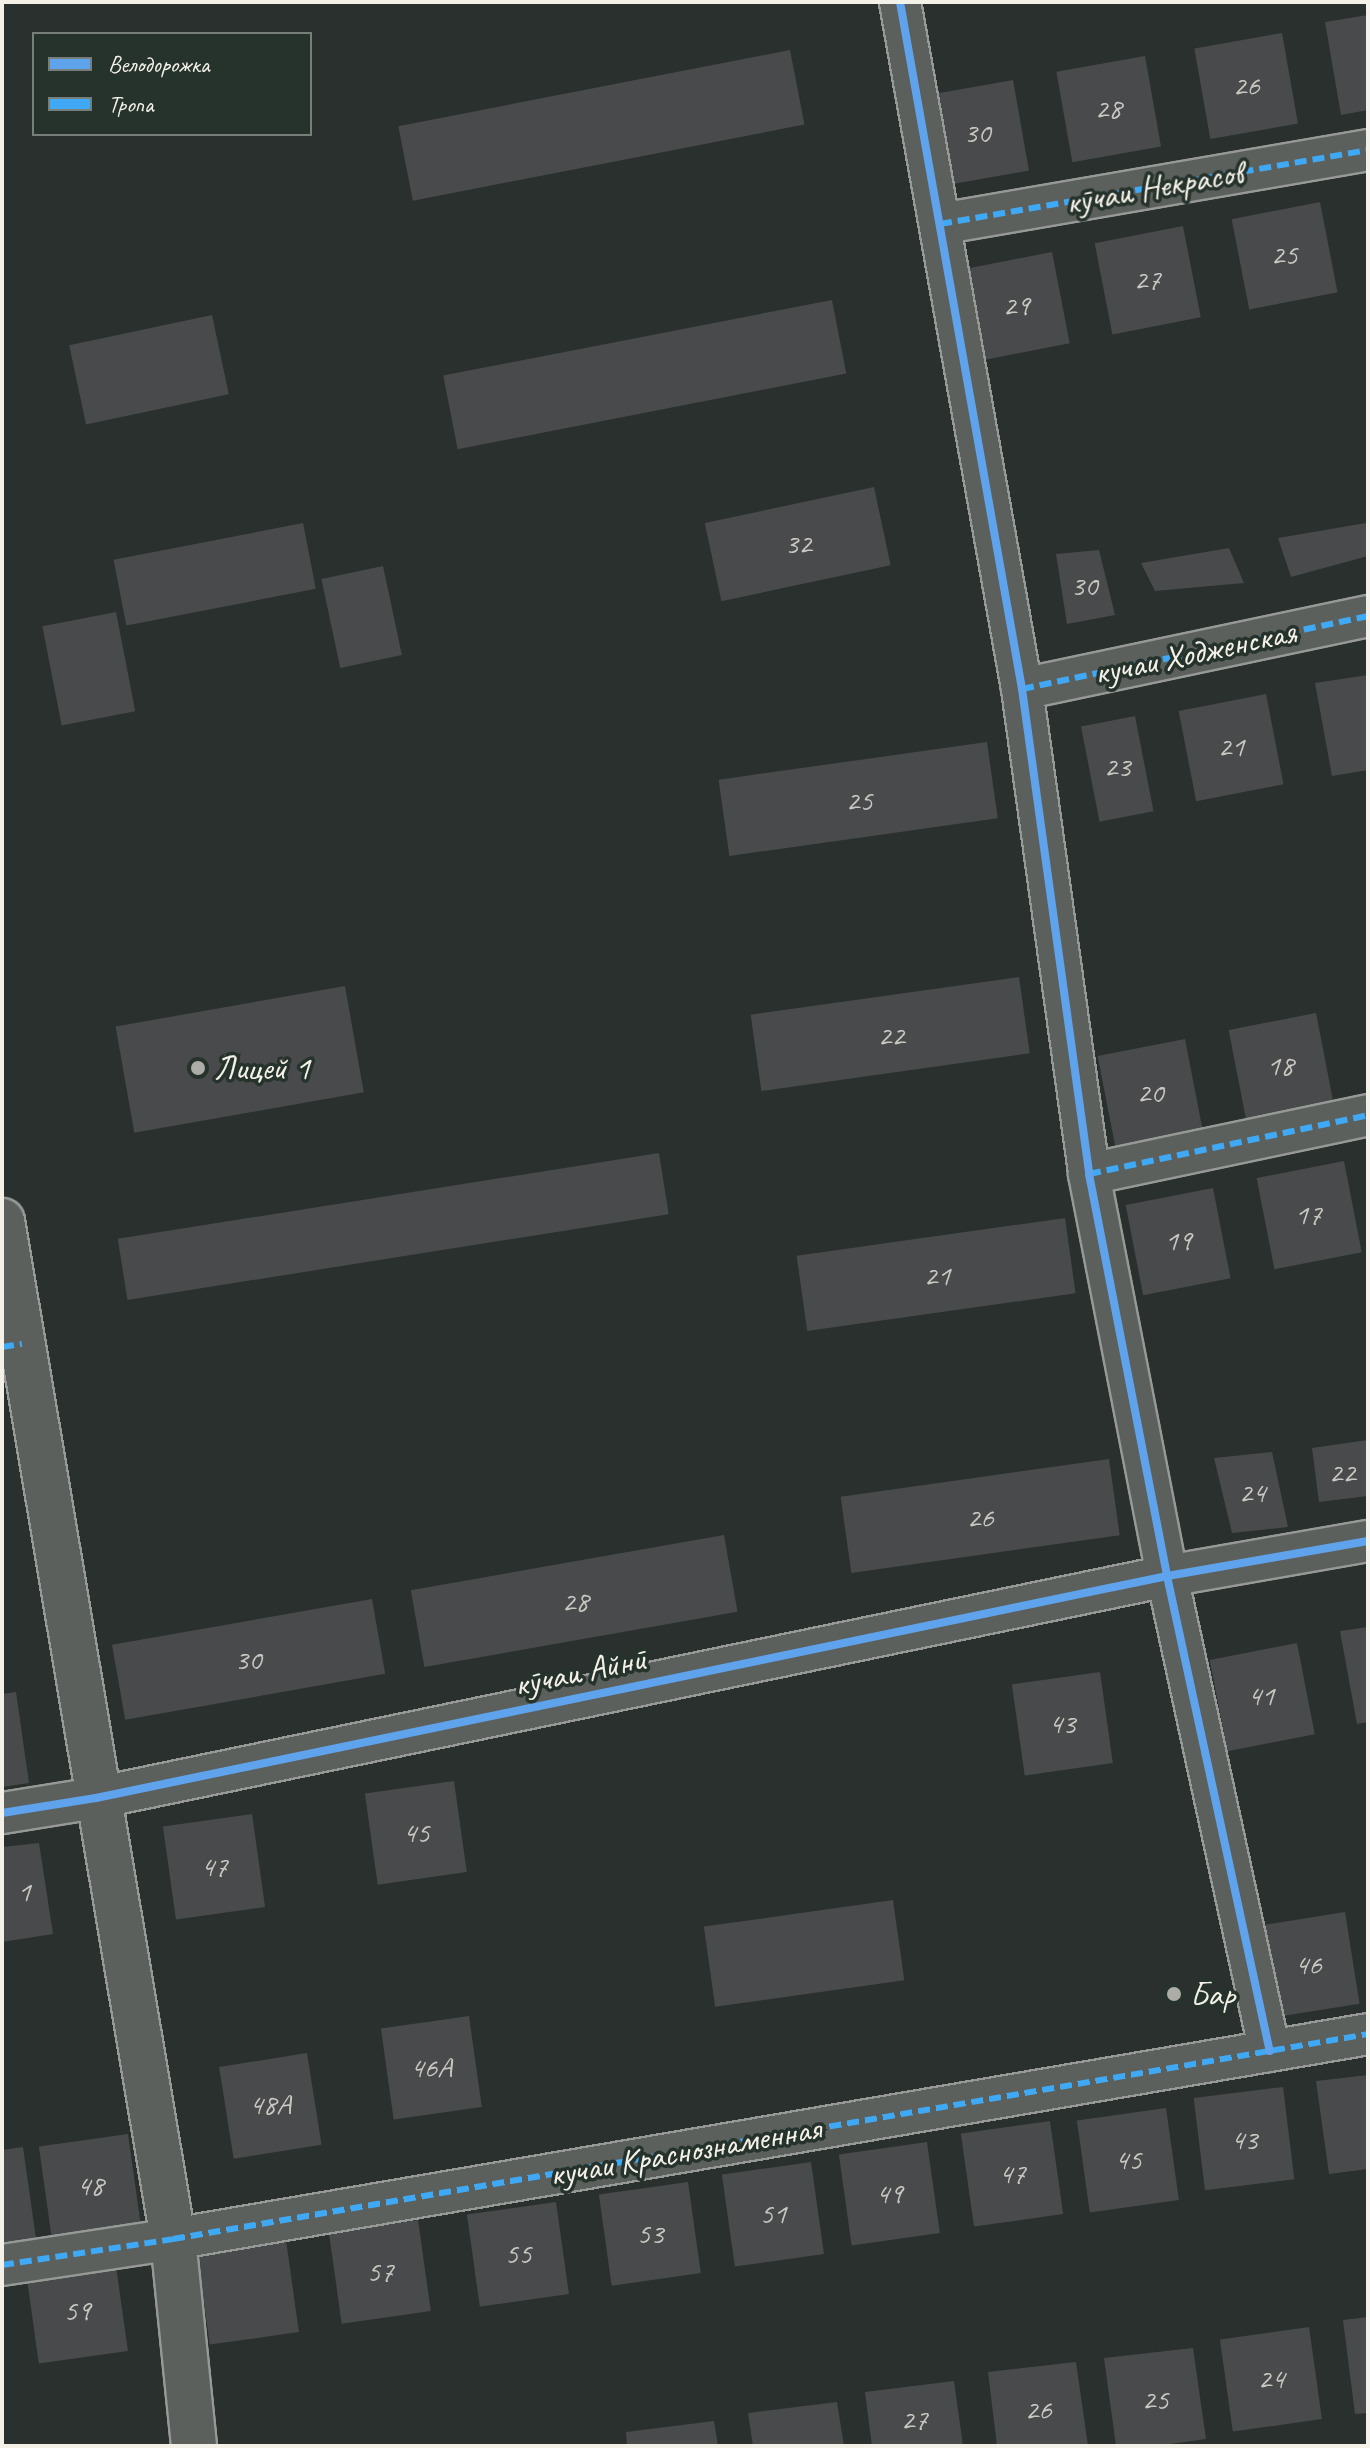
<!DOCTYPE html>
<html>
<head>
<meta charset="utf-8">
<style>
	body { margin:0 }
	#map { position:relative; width:1370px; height:2448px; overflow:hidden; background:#29302d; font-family:Caveat,sans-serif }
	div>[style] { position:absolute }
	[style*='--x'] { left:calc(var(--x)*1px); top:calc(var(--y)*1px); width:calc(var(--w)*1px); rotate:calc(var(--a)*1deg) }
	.building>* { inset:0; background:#494a4b; transform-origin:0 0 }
	.roads { filter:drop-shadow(2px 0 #969996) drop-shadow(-2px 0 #969996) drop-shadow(0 2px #969996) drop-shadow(0 -2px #969996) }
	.street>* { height:40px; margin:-20px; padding:0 20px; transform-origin:20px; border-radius:20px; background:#5c605c }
	.secondary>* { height:44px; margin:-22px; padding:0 22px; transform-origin:22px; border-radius:22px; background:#5c605c }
	.quiet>* { height:6px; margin-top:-3px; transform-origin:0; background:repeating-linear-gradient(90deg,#3fa9f5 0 12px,transparent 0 18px) }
	.cycleway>* { height:8px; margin:-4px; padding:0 4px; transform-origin:4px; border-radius:4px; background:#60a3ed }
	.dots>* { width:22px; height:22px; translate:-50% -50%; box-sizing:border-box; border:4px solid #26332d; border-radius:50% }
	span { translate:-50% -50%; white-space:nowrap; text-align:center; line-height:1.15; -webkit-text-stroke:7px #26332d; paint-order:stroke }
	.number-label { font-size:30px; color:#c9c7c1 }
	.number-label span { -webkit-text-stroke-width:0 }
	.street-label { font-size:34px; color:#f4f1e8 }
	.poi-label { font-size:34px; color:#f4f1e8 }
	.left { translate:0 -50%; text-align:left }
	.frame { position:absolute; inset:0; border:4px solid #f4f1e8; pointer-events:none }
	.legend { position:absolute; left:32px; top:32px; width:280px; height:104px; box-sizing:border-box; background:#26332d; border:2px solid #787f78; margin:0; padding:10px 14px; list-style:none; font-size:24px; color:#f4f1e8 }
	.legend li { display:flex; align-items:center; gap:16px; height:40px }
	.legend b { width:40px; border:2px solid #787f78 }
</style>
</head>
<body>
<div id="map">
	<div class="building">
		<i style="clip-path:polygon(1368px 15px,1368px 110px,1341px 115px,1325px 22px)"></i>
		<i style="left:1282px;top:33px;width:92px;height:89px;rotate:80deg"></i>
		<i style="left:790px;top:50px;width:76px;height:399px;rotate:79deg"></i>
		<i style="left:1145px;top:56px;width:92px;height:90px;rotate:80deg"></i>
		<i style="left:1013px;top:80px;width:92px;height:89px;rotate:80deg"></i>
		<i style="left:1320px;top:202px;width:92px;height:90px;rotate:79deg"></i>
		<i style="left:1183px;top:226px;width:93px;height:90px;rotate:79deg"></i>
		<i style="left:1052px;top:252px;width:93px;height:90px;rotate:79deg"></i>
		<i style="left:832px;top:300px;width:75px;height:396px;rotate:79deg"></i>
		<i style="left:212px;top:315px;width:81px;height:146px;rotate:78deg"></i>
		<i style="left:874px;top:487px;width:80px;height:173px;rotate:78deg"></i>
		<i style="left:303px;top:523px;width:67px;height:193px;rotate:79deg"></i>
		<i style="clip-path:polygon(1366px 523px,1368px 556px,1291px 577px,1278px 538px)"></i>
		<i style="clip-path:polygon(1229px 548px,1244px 583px,1155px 591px,1141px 563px)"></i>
		<i style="clip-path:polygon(1099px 550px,1115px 615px,1067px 624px,1056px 554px)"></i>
		<i style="left:383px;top:566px;width:91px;height:63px;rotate:78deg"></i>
		<i style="left:116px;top:612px;width:101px;height:75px;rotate:79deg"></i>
		<i style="clip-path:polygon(1368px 675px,1368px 770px,1332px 776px,1315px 683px)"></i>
		<i style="left:1266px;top:694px;width:92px;height:89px;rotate:79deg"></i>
		<i style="left:1135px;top:716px;width:97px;height:55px;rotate:79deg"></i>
		<i style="left:987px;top:742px;width:77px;height:271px;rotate:82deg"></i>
		<i style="left:1019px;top:977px;width:77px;height:271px;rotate:82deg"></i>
		<i style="left:345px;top:986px;width:108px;height:233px;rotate:80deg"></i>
		<i style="left:1316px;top:1013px;width:93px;height:89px;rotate:79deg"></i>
		<i style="left:1185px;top:1039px;width:93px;height:89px;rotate:79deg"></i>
		<i style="left:659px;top:1153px;width:62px;height:548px;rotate:81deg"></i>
		<i style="left:1344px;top:1161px;width:93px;height:89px;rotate:79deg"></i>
		<i style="left:1213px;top:1188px;width:92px;height:89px;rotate:79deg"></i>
		<i style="left:1065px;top:1218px;width:76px;height:271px;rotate:82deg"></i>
		<i style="clip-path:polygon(1368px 1440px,1368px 1496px,1319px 1502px,1312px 1448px)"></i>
		<i style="clip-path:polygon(1272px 1452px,1288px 1527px,1232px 1533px,1214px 1458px)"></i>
		<i style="left:1109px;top:1459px;width:77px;height:271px;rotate:82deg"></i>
		<i style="left:724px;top:1535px;width:78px;height:318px;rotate:80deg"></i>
		<i style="left:372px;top:1599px;width:76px;height:264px;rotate:80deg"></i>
		<i style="clip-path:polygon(1368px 1627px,1368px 1722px,1357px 1724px,1340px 1631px)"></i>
		<i style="left:1297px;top:1643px;width:93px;height:89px;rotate:79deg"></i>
		<i style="left:1100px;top:1672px;width:92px;height:89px;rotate:82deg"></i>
		<i style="clip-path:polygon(16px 1692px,29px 1783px,2px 1787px,2px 1694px)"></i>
		<i style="left:454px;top:1781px;width:92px;height:90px;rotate:82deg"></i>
		<i style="left:252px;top:1814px;width:94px;height:90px;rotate:82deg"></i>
		<i style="clip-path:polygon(39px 1843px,53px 1934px,2px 1942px,2px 1847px)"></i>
		<i style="left:893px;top:1900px;width:81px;height:191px;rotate:82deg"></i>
		<i style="left:1345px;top:1912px;width:93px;height:89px;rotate:81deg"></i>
		<i style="left:469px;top:2016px;width:92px;height:89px;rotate:82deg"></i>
		<i style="left:307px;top:2053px;width:93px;height:89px;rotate:81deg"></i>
		<i style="clip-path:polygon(1368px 2075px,1368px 2169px,1329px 2174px,1316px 2081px)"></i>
		<i style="left:1283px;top:2087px;width:93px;height:90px;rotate:83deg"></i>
		<i style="left:1166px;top:2108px;width:93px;height:90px;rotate:82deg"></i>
		<i style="left:1050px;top:2121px;width:94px;height:90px;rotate:82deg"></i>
		<i style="left:128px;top:2134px;width:93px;height:90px;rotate:82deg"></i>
		<i style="left:927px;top:2142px;width:92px;height:89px;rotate:82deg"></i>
		<i style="clip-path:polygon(23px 2147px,36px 2239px,2px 2244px,2px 2150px)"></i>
		<i style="left:811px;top:2162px;width:93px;height:90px;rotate:82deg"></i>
		<i style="left:688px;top:2182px;width:92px;height:90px;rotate:82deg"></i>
		<i style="left:556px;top:2202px;width:93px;height:90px;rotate:82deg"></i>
		<i style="left:418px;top:2220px;width:92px;height:90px;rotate:82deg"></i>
		<i style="left:286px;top:2240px;width:93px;height:90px;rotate:82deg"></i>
		<i style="left:115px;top:2259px;width:93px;height:90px;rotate:82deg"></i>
		<i style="clip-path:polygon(1368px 2317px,1368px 2413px,1355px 2414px,1343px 2320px)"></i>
		<i style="left:1309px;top:2327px;width:93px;height:90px;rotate:82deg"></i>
		<i style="clip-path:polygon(1193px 2348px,1206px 2439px,1156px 2446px,1116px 2446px,1104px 2358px)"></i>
		<i style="clip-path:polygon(1076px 2362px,1088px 2446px,997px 2446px,988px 2372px)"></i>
		<i style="clip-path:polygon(954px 2381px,963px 2446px,872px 2446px,865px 2392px)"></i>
		<i style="clip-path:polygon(837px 2402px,844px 2446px,753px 2446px,748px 2413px)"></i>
		<i style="clip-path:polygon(714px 2421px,718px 2446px,627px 2446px,626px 2432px)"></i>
	</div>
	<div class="roads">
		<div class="street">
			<i style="--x:900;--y:2;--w:698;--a:79.93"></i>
			<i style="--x:1022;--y:689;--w:490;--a:82.1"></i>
			<i style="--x:1089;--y:1174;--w:409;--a:79"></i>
			<i style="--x:1167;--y:1576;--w:486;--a:77.8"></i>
			<i style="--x:940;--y:224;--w:434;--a:-9.8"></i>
			<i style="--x:1022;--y:689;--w:354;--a:-11.9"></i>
			<i style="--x:1089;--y:1174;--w:285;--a:-11.9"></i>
			<i style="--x:2;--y:1813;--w:95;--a:-9.1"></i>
			<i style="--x:96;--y:1798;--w:1094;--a:-11.71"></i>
			<i style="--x:1167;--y:1576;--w:204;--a:-9.9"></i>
			<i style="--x:2;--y:2265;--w:173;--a:-8.6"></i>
			<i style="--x:173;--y:2239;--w:1212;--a:-9.73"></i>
		</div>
		<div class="secondary">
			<i style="--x:2;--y:1221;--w:1032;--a:80.46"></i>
			<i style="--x:173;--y:2239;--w:208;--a:84.2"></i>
		</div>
	</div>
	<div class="quiet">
		<i style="--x:940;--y:224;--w:434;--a:-9.8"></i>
		<i style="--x:1022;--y:689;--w:354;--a:-11.9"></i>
		<i style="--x:1089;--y:1174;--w:285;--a:-11.9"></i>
		<i style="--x:2;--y:1347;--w:20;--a:-9"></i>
		<i style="--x:2;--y:2265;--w:173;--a:-8.6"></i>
		<i style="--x:173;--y:2239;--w:1212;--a:-9.73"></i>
	</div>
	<div class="cycleway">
		<i style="--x:900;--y:2;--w:698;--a:79.93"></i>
		<i style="--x:1022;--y:689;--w:490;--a:82.1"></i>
		<i style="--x:1089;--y:1174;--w:409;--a:79"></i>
		<i style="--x:1167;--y:1576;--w:486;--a:77.8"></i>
		<i style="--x:2;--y:1813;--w:95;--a:-9.1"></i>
		<i style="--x:96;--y:1798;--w:1094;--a:-11.71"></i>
		<i style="--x:1167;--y:1576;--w:204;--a:-9.9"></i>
	</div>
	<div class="dots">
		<i style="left:198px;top:1068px;background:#adada7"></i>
		<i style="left:1174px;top:1994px;background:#adada7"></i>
	</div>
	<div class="number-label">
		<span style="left:1246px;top:85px">26</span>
		<span style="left:1108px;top:108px">28</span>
		<span style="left:977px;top:132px">30</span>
		<span style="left:1284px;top:254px">25</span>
		<span style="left:1147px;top:279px">27</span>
		<span style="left:1016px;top:305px">29</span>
		<span style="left:798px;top:543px">32</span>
		<span style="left:1084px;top:585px">30</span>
		<span style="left:1231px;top:746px">21</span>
		<span style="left:1117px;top:766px">23</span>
		<span style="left:859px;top:800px">25</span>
		<span style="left:891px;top:1035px">22</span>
		<span style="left:1280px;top:1065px">18</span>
		<span style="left:1150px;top:1092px">20</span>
		<span style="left:1308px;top:1214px">17</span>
		<span style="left:1178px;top:1240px">19</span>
		<span style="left:937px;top:1275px">21</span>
		<span style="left:1342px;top:1472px">22</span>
		<span style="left:1252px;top:1492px">24</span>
		<span style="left:980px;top:1517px">26</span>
		<span style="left:575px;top:1601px">28</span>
		<span style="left:248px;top:1659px">30</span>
		<span style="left:1261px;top:1695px">41</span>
		<span style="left:1062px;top:1723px">43</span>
		<span style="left:416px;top:1832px">45</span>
		<span style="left:214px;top:1866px">47</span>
		<span style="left:24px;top:1891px">1</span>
		<span style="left:1308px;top:1964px">46</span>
		<span style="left:431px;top:2067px">46А</span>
		<span style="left:270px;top:2104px">48А</span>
		<span style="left:1244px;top:2139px">43</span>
		<span style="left:1128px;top:2159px">45</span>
		<span style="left:1012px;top:2173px">47</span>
		<span style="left:90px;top:2185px">48</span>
		<span style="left:889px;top:2193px">49</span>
		<span style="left:773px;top:2213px">51</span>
		<span style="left:650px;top:2233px">53</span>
		<span style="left:518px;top:2253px">55</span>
		<span style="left:380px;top:2271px">57</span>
		<span style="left:77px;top:2310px">59</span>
		<span style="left:1271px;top:2378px">24</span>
		<span style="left:1155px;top:2399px">25</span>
		<span style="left:1038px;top:2409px">26</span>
		<span style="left:914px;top:2419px">27</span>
	</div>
	<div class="street-label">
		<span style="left:1154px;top:187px;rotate:-10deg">кӯчаи Некрасов</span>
		<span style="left:1195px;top:652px;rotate:-12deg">кучаи Ходженская</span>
		<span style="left:580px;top:1671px;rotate:-12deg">кӯчаи Айнӣ</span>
		<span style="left:685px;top:2151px;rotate:-10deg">кучаи Краснознаменная</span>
	</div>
	<div class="poi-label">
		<span class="left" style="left:214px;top:1068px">Лицей 1</span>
		<span class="left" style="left:1190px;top:1994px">Бар</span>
	</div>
	<div class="frame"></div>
	<ul class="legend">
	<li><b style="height:10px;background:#60a3ed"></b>Велодорожка</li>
	<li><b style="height:10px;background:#3fa9f5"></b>Тропа</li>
	</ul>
</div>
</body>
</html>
